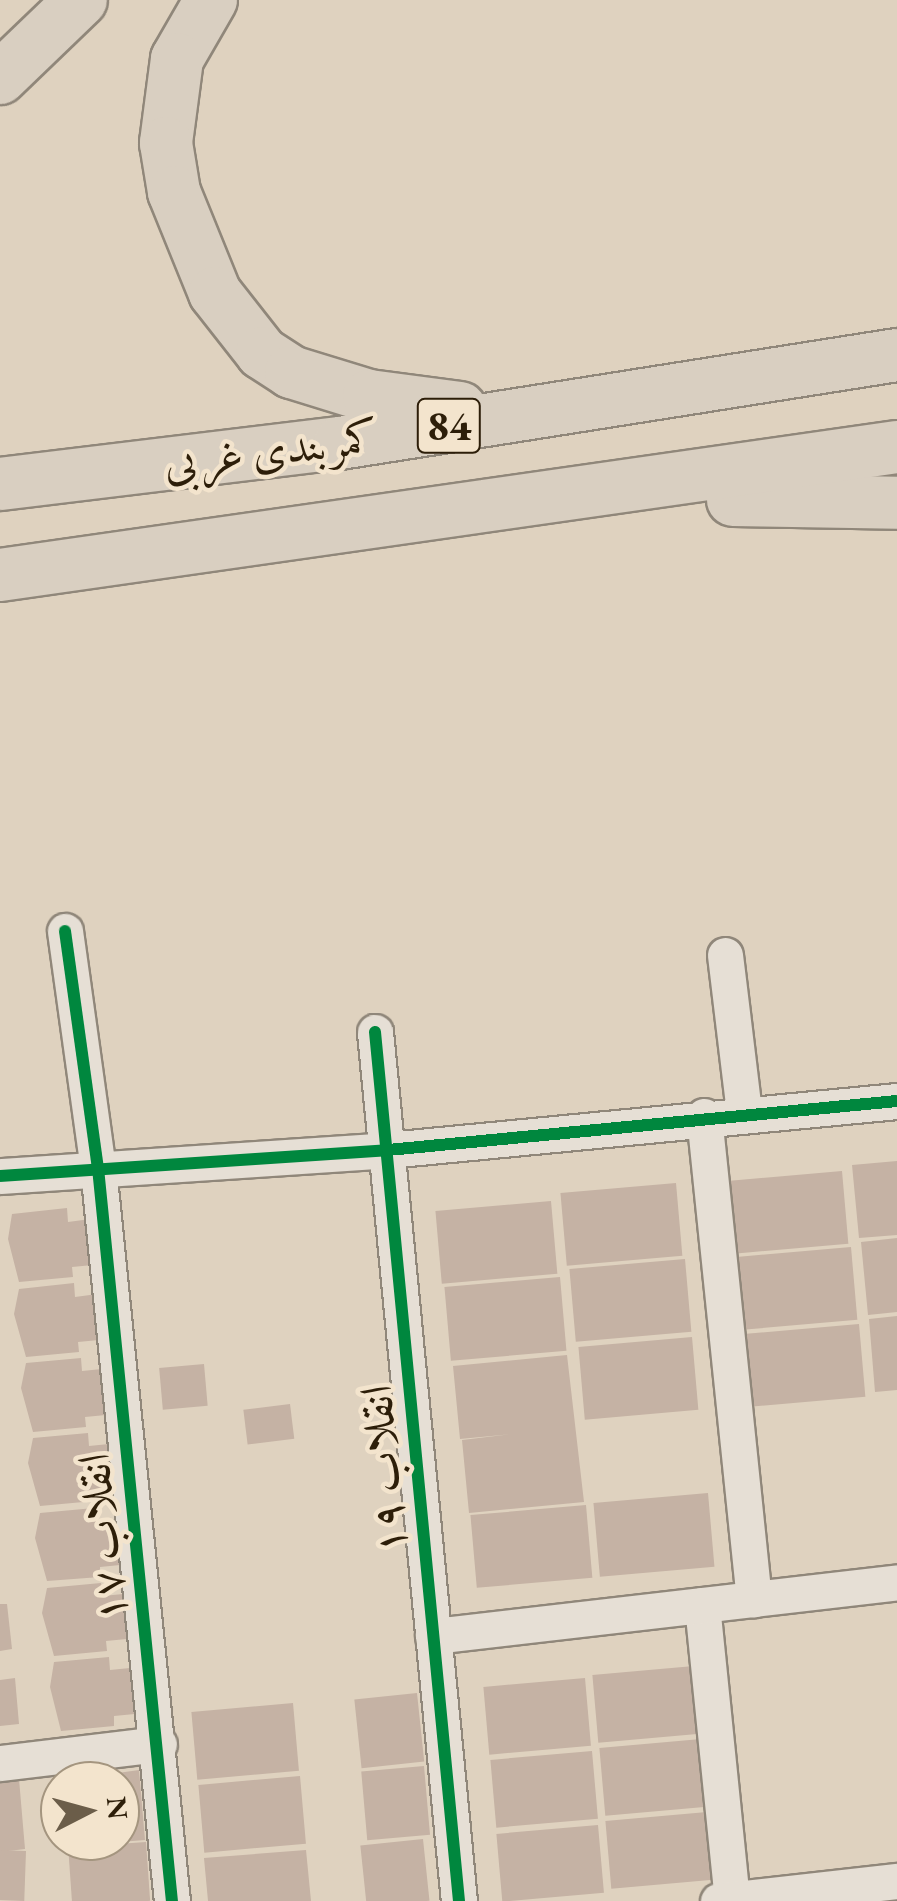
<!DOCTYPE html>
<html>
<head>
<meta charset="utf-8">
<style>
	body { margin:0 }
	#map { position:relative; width:897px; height:1901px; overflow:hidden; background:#dfd2bf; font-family:"EB Garamond",Amiri,serif }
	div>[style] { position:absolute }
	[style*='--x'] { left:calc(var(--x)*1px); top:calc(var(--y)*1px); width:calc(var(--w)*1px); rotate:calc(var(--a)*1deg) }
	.building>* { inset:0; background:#c5b2a4; transform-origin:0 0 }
	.roads { filter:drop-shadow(2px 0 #90877a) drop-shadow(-2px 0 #90877a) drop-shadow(0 2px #90877a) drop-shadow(0 -2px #90877a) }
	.minor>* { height:35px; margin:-17.5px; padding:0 17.5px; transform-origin:17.5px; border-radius:17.5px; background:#e6dfd5 }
	.highway>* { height:52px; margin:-26px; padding:0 26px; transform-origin:26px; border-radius:26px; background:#d9cfc1 }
	.cycleway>* { height:12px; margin:-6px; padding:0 6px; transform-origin:6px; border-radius:6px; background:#00873e }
	span { translate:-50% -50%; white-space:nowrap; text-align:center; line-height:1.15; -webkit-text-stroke:9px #f3e4cd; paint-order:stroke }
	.shield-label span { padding:2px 8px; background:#f3e4cd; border:2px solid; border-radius:8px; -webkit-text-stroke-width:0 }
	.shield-label { font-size:42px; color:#2d1e09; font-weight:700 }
	.street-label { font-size:45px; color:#2d1e09 }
	.north { position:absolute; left:40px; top:1761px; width:100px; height:100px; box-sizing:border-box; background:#f3e4cd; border:2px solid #a4957f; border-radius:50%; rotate:84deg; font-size:28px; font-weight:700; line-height:40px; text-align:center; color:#2d1e09 }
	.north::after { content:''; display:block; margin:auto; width:35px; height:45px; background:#6b5d49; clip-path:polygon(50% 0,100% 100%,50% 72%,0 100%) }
</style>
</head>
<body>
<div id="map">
	<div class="building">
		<i style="clip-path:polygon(897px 1161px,897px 1235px,859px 1238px,852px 1165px)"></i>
		<i style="left:842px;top:1171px;width:73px;height:115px;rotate:85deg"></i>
		<i style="left:676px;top:1183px;width:73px;height:116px;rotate:85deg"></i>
		<i style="left:551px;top:1201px;width:73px;height:116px;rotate:85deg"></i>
		<i style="clip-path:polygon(67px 1208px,68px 1222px,98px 1218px,103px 1264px,72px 1267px,73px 1277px,19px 1282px,8px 1239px,12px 1214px)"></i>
		<i style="clip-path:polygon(897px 1238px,897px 1312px,868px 1315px,861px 1242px)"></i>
		<i style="left:851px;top:1247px;width:73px;height:115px;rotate:85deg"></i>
		<i style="left:685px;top:1259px;width:73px;height:116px;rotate:85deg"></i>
		<i style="left:560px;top:1277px;width:74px;height:116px;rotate:85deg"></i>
		<i style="clip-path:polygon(74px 1283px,75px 1297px,105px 1293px,109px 1339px,78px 1342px,79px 1352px,26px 1357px,14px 1314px,19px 1289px)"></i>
		<i style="clip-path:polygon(897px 1316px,897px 1390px,875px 1392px,869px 1319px)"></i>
		<i style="left:859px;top:1324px;width:73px;height:116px;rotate:85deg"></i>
		<i style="left:692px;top:1337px;width:73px;height:114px;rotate:85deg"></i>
		<i style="clip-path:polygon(567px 1355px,584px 1502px,469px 1513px,462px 1440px,512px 1434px,460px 1439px,453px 1366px)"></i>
		<i style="clip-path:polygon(81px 1358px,82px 1371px,112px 1368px,116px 1414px,85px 1417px,86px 1427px,33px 1432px,21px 1388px,26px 1363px)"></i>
		<i style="left:204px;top:1364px;width:42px;height:45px;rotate:85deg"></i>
		<i style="left:290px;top:1404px;width:35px;height:47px;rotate:83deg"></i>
		<i style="clip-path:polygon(88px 1433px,89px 1446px,119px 1443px,123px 1488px,93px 1491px,94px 1501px,40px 1506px,28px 1463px,33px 1438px)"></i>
		<i style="left:708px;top:1493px;width:74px;height:115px;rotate:85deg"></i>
		<i style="left:586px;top:1505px;width:73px;height:116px;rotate:85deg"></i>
		<i style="clip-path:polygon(94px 1508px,96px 1521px,126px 1518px,130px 1564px,100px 1567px,100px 1577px,47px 1581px,35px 1538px,40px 1513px)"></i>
		<i style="clip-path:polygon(101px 1583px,103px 1596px,133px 1593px,137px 1638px,106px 1641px,107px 1651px,54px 1656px,42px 1613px,47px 1588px)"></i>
		<i style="clip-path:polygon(0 1604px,7px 1604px,12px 1649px,0 1651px)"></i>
		<i style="clip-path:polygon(109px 1657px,110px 1670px,140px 1667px,145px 1713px,114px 1716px,114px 1726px,61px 1731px,50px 1687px,54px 1662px)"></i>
		<i style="left:694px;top:1666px;width:68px;height:102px;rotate:85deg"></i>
		<i style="clip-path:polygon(15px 1678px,19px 1724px,0 1726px,0 1680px)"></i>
		<i style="left:585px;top:1678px;width:68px;height:102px;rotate:85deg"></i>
		<i style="left:417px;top:1693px;width:69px;height:63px;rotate:84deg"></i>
		<i style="left:293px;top:1703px;width:68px;height:102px;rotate:85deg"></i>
		<i style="left:701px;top:1739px;width:68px;height:102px;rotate:85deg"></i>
		<i style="left:592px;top:1751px;width:68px;height:102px;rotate:85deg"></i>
		<i style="left:424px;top:1766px;width:69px;height:63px;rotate:85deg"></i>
		<i style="clip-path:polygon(139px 1770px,145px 1840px,120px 1842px,120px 1781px,61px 1781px)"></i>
		<i style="left:300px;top:1776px;width:68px;height:102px;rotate:85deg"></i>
		<i style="clip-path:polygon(19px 1779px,25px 1849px,0 1852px,0 1781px)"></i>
		<i style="left:707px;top:1812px;width:68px;height:102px;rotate:85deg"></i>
		<i style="left:598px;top:1825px;width:68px;height:102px;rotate:85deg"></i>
		<i style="left:423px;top:1839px;width:62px;height:63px;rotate:84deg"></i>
		<i style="left:146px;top:1842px;width:59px;height:78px;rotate:86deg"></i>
		<i style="clip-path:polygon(306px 1850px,311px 1901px,208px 1901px,204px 1858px)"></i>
		<i style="left:26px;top:1851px;width:50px;height:26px;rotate:92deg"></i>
	</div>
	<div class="roads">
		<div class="minor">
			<i style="--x:65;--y:931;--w:239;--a:82.1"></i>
			<i style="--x:98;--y:1168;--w:737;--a:84.24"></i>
			<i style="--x:725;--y:955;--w:159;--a:83.1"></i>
			<i style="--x:375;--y:1032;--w:873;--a:84.48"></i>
			<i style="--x:704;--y:1116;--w:486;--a:84.1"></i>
			<i style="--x:0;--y:1176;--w:389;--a:-3.8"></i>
			<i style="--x:388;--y:1150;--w:511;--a:-5.5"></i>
			<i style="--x:702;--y:1605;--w:298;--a:84.2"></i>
			<i style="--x:433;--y:1636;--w:467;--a:-6.6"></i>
			<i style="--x:0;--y:1763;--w:160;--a:-6.8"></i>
			<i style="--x:718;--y:1901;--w:180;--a:-6.4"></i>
		</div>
		<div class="highway">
			<i style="--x:211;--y:0;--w:68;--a:120"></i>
			<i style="--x:177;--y:59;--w:85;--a:97.5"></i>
			<i style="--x:166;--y:143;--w:50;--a:80.7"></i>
			<i style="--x:174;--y:192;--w:109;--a:67.9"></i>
			<i style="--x:215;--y:293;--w:76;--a:51.9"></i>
			<i style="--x:262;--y:353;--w:35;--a:33"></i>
			<i style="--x:291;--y:372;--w:82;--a:17.1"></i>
			<i style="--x:369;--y:396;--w:92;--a:7.5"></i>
			<i style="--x:0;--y:78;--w:112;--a:-43.9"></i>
			<i style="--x:0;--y:484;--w:342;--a:-6.9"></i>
			<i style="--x:340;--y:443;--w:564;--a:-8.98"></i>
			<i style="--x:733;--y:500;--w:164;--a:1"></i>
			<i style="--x:0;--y:575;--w:906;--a:-8.12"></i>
		</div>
	</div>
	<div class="cycleway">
		<i style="--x:65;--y:931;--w:239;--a:82.1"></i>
		<i style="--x:98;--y:1168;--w:737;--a:84.24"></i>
		<i style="--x:375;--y:1032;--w:873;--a:84.48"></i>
		<i style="--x:0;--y:1176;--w:389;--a:-3.8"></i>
		<i style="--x:388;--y:1150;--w:511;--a:-5.5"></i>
	</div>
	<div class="shield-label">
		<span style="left:449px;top:426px">84</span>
	</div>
	<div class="street-label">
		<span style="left:271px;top:450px;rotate:-7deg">کمربندی غربی</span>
		<span style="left:383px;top:1470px;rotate:-95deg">انقلاب ۱۹</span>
		<span style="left:102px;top:1538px;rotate:-96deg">انقلاب ۱۷</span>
	</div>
	<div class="north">N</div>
</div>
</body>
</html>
